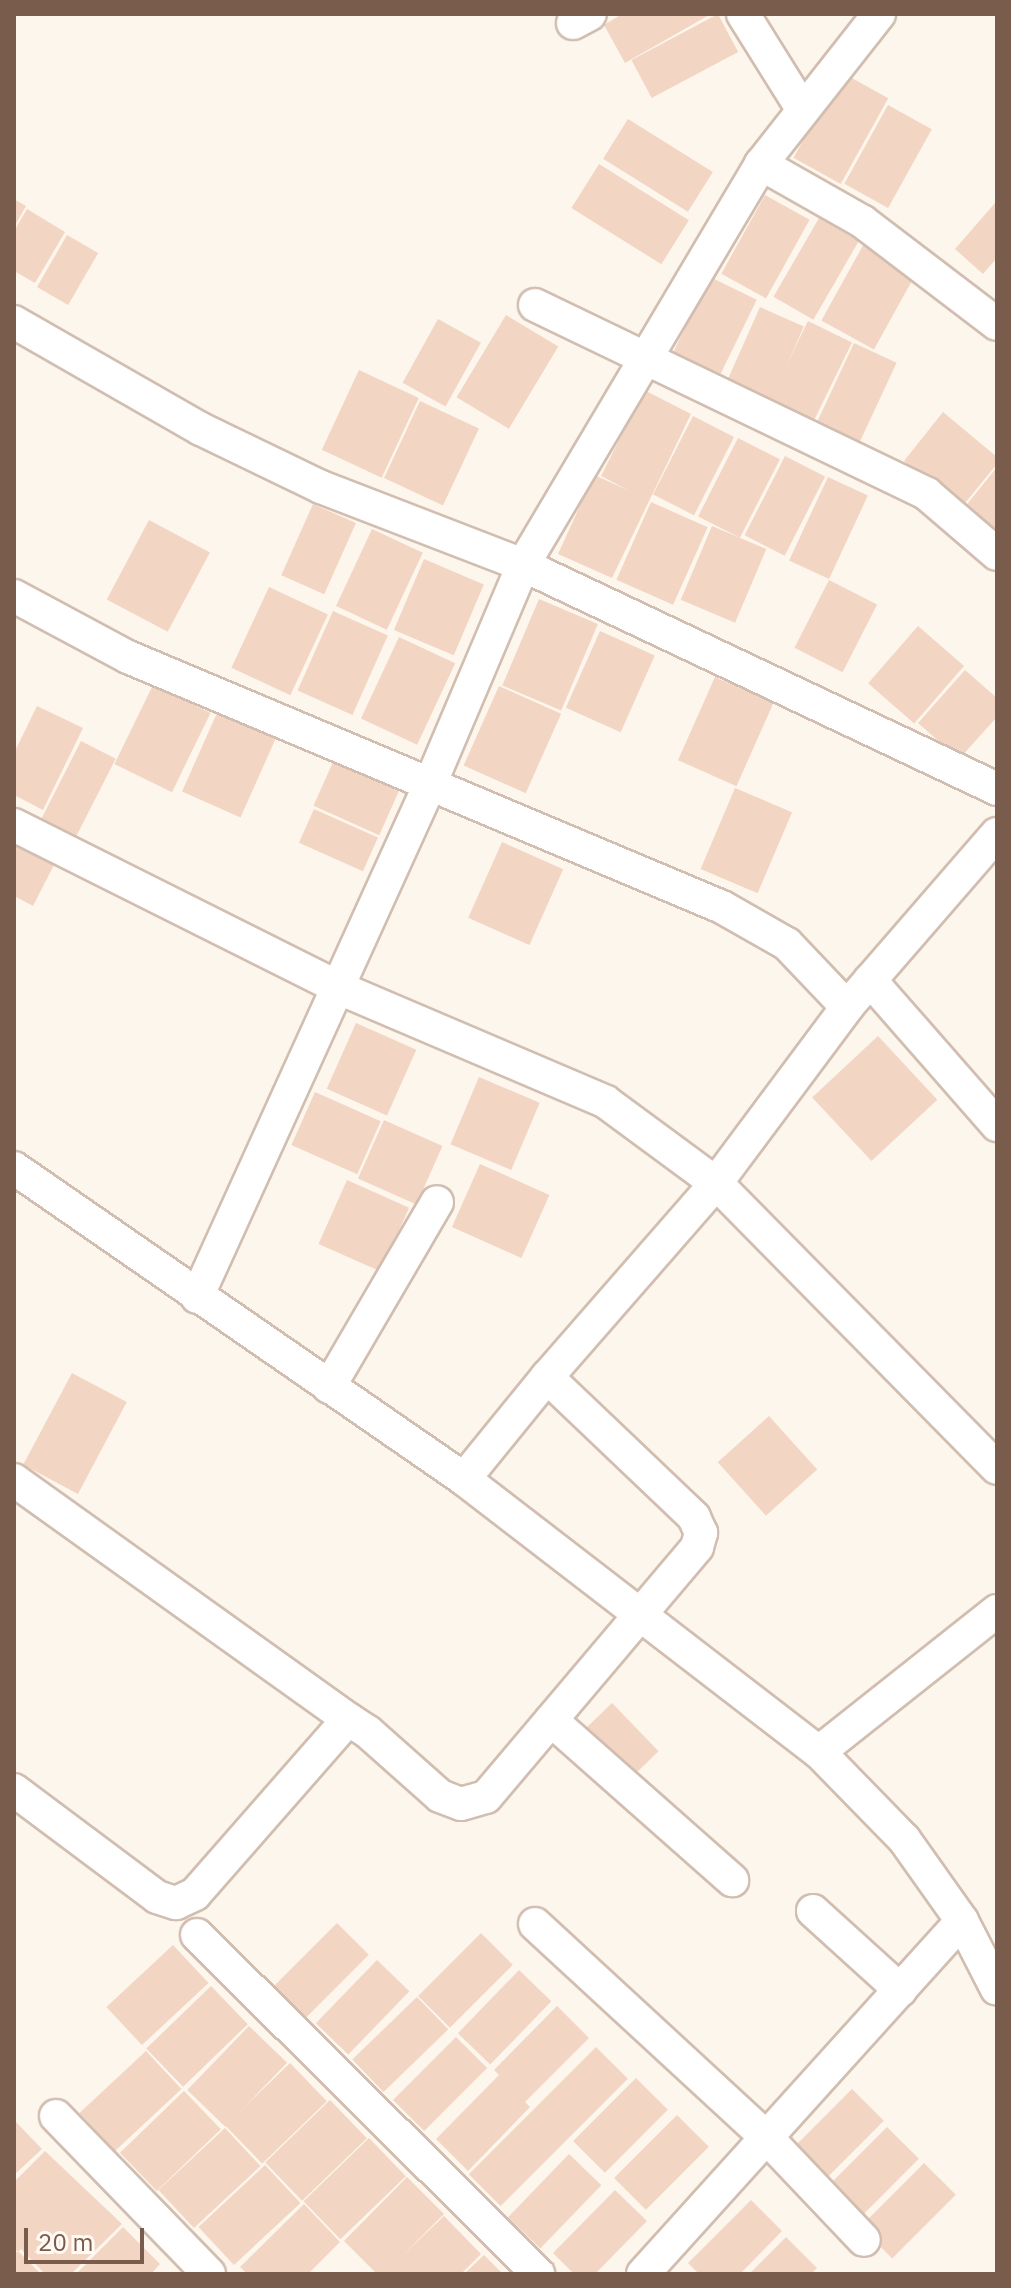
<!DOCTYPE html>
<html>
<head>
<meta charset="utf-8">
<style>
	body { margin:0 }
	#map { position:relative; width:1011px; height:2288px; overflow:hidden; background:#fdf6ec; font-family:"IBM Plex Sans",sans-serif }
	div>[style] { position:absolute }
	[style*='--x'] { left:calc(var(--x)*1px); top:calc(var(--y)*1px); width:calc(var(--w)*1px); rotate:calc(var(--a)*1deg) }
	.building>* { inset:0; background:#f3d5c3; transform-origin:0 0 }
	.roads { filter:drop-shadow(2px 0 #d1beb0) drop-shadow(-2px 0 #d1beb0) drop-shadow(0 2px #d1beb0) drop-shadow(0 -2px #d1beb0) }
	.minor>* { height:32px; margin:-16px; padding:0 16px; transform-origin:16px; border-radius:16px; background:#fff }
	span { translate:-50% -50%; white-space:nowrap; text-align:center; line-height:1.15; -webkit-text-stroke:6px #fffaf3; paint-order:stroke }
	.frame { position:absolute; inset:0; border:16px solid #7a5c4d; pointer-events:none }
	.scale { position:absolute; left:24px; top:2228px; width:120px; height:36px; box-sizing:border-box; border:4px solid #7a5c4d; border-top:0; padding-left:10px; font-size:24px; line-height:28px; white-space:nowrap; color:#7a5c4d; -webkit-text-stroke:6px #fffaf3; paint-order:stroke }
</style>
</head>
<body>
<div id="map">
	<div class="building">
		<i style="clip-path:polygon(622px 14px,711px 14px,625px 63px,604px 25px)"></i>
		<i style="left:718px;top:14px;width:43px;height:98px;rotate:62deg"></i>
		<i style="left:841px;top:72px;width:54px;height:98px;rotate:29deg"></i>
		<i style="left:888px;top:105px;width:50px;height:90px;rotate:29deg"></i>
		<i style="left:628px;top:119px;width:100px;height:47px;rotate:32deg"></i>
		<i style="left:599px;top:164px;width:106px;height:52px;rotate:32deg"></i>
		<i style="left:765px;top:195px;width:51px;height:90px;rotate:29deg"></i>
		<i style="clip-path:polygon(14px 199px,26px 206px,14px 227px)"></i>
		<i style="clip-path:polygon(995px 203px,997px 258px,983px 274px,955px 249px)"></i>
		<i style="clip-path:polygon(27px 209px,65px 232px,35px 283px,14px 271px,14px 231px)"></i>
		<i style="left:819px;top:218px;width:46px;height:91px;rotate:30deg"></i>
		<i style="left:67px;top:235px;width:36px;height:60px;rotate:30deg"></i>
		<i style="left:866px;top:240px;width:60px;height:92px;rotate:29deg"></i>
		<i style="left:710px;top:277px;width:52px;height:86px;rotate:26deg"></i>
		<i style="left:760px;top:307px;width:48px;height:87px;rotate:24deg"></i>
		<i style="left:506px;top:315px;width:61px;height:96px;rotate:31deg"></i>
		<i style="left:438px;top:319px;width:49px;height:73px;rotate:29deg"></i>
		<i style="left:808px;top:321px;width:49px;height:93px;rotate:26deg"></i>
		<i style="left:854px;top:343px;width:47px;height:87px;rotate:25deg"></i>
		<i style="left:359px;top:370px;width:66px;height:88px;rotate:25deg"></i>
		<i style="clip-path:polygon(644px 390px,691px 414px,612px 578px,558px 554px,594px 475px,628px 490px,601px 476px)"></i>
		<i style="left:420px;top:401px;width:65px;height:85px;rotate:25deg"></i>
		<i style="clip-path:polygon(943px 412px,997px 457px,997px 464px,961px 508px,904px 461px)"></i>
		<i style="left:693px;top:416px;width:46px;height:88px;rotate:27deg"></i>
		<i style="left:738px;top:438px;width:47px;height:88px;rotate:27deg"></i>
		<i style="left:785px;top:456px;width:45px;height:89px;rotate:27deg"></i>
		<i style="clip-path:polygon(997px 467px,997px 543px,960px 513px)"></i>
		<i style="left:828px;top:477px;width:44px;height:92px;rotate:25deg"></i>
		<i style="left:651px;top:502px;width:62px;height:85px;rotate:24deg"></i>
		<i style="left:313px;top:504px;width:47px;height:78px;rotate:24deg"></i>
		<i style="left:149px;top:520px;width:69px;height:90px;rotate:28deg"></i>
		<i style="left:712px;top:526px;width:59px;height:80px;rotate:23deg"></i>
		<i style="left:372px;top:529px;width:56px;height:85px;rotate:25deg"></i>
		<i style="left:424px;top:559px;width:65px;height:77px;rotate:23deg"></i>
		<i style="left:829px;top:580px;width:54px;height:76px;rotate:27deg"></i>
		<i style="left:269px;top:587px;width:65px;height:89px;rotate:25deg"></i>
		<i style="left:539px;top:599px;width:64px;height:94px;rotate:23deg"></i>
		<i style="left:333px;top:611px;width:60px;height:87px;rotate:24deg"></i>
		<i style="left:918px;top:626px;width:61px;height:76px;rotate:41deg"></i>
		<i style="left:600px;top:631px;width:60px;height:84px;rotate:24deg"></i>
		<i style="left:399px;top:637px;width:62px;height:90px;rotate:25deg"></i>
		<i style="clip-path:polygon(965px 670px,997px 698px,997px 717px,959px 759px,918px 723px)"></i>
		<i style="left:715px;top:677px;width:64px;height:91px;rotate:24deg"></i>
		<i style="left:153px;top:685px;width:64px;height:88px;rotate:26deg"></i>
		<i style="left:499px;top:686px;width:68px;height:87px;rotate:24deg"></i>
		<i style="clip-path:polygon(37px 706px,83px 728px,43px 810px,14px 795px,14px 753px)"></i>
		<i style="left:217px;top:713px;width:64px;height:86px;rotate:24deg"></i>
		<i style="left:81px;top:741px;width:39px;height:89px;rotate:27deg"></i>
		<i style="left:333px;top:762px;width:72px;height:48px;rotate:24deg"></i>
		<i style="left:735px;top:788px;width:62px;height:88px;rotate:23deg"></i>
		<i style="left:314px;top:809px;width:70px;height:37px;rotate:24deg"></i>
		<i style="clip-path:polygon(14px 842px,55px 863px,33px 906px,14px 896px)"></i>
		<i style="left:502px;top:842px;width:67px;height:83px;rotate:24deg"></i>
		<i style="left:356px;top:1023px;width:66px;height:72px;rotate:24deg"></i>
		<i style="left:878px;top:1036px;width:87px;height:90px;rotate:47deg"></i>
		<i style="left:479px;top:1077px;width:66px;height:73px;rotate:23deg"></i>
		<i style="left:315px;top:1092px;width:72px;height:58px;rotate:24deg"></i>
		<i style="left:384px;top:1120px;width:64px;height:64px;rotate:24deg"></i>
		<i style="left:480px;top:1164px;width:76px;height:69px;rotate:24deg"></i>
		<i style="left:347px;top:1180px;width:68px;height:70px;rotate:24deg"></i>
		<i style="left:72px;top:1373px;width:62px;height:104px;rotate:28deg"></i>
		<i style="left:769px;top:1416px;width:72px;height:69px;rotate:48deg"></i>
		<i style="left:612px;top:1703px;width:67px;height:42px;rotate:46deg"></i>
		<i style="left:337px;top:1923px;width:45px;height:89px;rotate:45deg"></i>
		<i style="left:481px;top:1933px;width:45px;height:89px;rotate:45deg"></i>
		<i style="left:173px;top:1945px;width:52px;height:91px;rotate:47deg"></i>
		<i style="left:377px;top:1960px;width:45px;height:88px;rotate:44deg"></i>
		<i style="left:519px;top:1970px;width:45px;height:88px;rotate:44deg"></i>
		<i style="left:211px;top:1986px;width:53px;height:90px;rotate:46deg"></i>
		<i style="left:417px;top:1997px;width:45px;height:90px;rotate:46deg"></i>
		<i style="clip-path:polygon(557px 2006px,589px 2038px,525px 2102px,530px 2107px,468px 2171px,436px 2139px,499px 2075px,494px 2070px)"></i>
		<i style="left:249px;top:2026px;width:53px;height:89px;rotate:44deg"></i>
		<i style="left:456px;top:2037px;width:44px;height:89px;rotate:45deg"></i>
		<i style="left:596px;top:2047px;width:45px;height:180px;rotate:45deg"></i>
		<i style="left:146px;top:2051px;width:52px;height:91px;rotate:47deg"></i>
		<i style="left:290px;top:2063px;width:53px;height:90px;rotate:46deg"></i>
		<i style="left:636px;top:2078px;width:45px;height:89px;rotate:45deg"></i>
		<i style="left:852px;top:2089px;width:45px;height:90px;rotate:45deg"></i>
		<i style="left:184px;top:2091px;width:53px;height:89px;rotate:46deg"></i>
		<i style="left:330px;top:2100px;width:53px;height:90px;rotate:46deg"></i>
		<i style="left:677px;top:2115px;width:45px;height:89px;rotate:45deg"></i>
		<i style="clip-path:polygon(14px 2120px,42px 2149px,14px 2175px)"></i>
		<i style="left:887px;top:2127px;width:45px;height:89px;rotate:45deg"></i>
		<i style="left:225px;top:2128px;width:52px;height:91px;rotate:47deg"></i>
		<i style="left:369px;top:2138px;width:53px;height:91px;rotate:46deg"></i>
		<i style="clip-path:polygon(45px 2151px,122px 2224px,71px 2274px,45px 2274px,21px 2249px,18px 2252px,14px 2248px,14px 2182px)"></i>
		<i style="left:569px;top:2154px;width:45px;height:88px;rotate:44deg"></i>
		<i style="left:924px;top:2163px;width:45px;height:90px;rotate:45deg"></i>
		<i style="left:265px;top:2165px;width:52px;height:91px;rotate:47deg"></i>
		<i style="clip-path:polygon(407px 2177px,444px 2214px,402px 2256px,444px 2216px,481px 2254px,461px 2274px,377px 2274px,344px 2241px)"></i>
		<i style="clip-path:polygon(615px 2190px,647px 2221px,595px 2274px,574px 2274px,553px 2253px)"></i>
		<i style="clip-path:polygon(751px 2200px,782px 2231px,740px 2274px,699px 2274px,688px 2263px)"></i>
		<i style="clip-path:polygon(304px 2204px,340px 2242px,308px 2274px,247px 2274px,240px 2267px)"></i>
		<i style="clip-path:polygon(123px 2227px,160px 2264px,151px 2274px,76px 2274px)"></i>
		<i style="clip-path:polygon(786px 2237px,817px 2268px,811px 2274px,749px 2274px)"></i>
		<i style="clip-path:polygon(14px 2252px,19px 2252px,41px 2274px,14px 2274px)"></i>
		<i style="clip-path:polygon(484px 2255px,503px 2274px,464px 2274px)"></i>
	</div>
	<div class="roads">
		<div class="minor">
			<i style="--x:743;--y:14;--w:113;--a:58"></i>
			<i style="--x:573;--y:23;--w:19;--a:-28"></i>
			<i style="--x:761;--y:164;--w:117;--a:29.6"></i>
			<i style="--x:863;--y:222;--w:168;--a:37.3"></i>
			<i style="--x:535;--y:305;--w:435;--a:25.7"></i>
			<i style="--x:927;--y:494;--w:92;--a:40.6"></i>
			<i style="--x:14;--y:322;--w:215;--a:29.8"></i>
			<i style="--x:201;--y:429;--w:133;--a:25.8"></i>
			<i style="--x:321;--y:487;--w:217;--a:21.1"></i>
			<i style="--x:523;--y:565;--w:524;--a:25.29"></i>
			<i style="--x:14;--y:596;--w:129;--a:28.2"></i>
			<i style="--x:128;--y:657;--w:644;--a:22.83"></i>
			<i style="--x:722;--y:907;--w:75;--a:29.6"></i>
			<i style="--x:787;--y:944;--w:87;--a:46.4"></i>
			<i style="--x:14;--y:825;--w:364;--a:26.6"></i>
			<i style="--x:339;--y:988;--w:290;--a:23.1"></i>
			<i style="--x:606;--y:1102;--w:137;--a:36.4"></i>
			<i style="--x:716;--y:1183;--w:400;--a:45.4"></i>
			<i style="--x:870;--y:980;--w:193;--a:48.8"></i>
			<i style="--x:14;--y:1168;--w:547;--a:34.65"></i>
			<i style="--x:464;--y:1479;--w:448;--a:37.6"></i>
			<i style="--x:819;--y:1752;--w:122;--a:45.7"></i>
			<i style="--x:904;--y:1839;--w:100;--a:54.7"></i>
			<i style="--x:962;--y:1921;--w:76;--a:62.8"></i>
			<i style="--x:197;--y:1297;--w:566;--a:-65.56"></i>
			<i style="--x:431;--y:782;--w:236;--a:-67"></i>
			<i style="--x:523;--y:565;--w:466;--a:-59.3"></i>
			<i style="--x:761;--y:164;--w:191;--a:-51.8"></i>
			<i style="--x:329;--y:1387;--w:214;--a:-59.7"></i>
			<i style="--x:464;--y:1479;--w:132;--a:-50.9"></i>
			<i style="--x:547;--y:1377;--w:257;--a:-48.9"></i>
			<i style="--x:716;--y:1183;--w:219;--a:-53.3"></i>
			<i style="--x:847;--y:1007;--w:229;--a:-49.1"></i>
			<i style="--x:14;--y:1480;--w:411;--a:35.6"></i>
			<i style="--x:551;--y:1720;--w:242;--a:41.5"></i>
			<i style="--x:819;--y:1752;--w:227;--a:-38.4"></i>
			<i style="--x:14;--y:1790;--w:179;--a:36.8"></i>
			<i style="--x:157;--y:1897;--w:20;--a:18"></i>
			<i style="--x:176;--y:1903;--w:21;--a:-25"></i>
			<i style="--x:195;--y:1894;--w:232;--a:-48.8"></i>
			<i style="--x:348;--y:1719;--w:24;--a:33"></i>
			<i style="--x:368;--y:1732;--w:96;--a:41.6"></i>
			<i style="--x:440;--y:1796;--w:22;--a:21"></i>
			<i style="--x:461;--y:1804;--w:26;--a:-16"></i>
			<i style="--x:486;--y:1797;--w:327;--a:-49.8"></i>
			<i style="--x:697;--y:1547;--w:15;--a:-74"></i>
			<i style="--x:701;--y:1533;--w:17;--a:-114"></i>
			<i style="--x:694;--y:1517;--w:203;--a:-136.4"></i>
			<i style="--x:813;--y:1911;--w:118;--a:42.2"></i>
			<i style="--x:535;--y:1924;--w:317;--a:42.7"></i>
			<i style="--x:768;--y:2139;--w:139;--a:46.5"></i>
			<i style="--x:197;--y:1935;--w:481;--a:44.8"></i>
			<i style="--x:56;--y:2116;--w:220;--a:45.9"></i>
			<i style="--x:643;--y:2274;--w:476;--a:-47.9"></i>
		</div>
	</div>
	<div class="frame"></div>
	<div class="scale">20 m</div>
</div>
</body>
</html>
